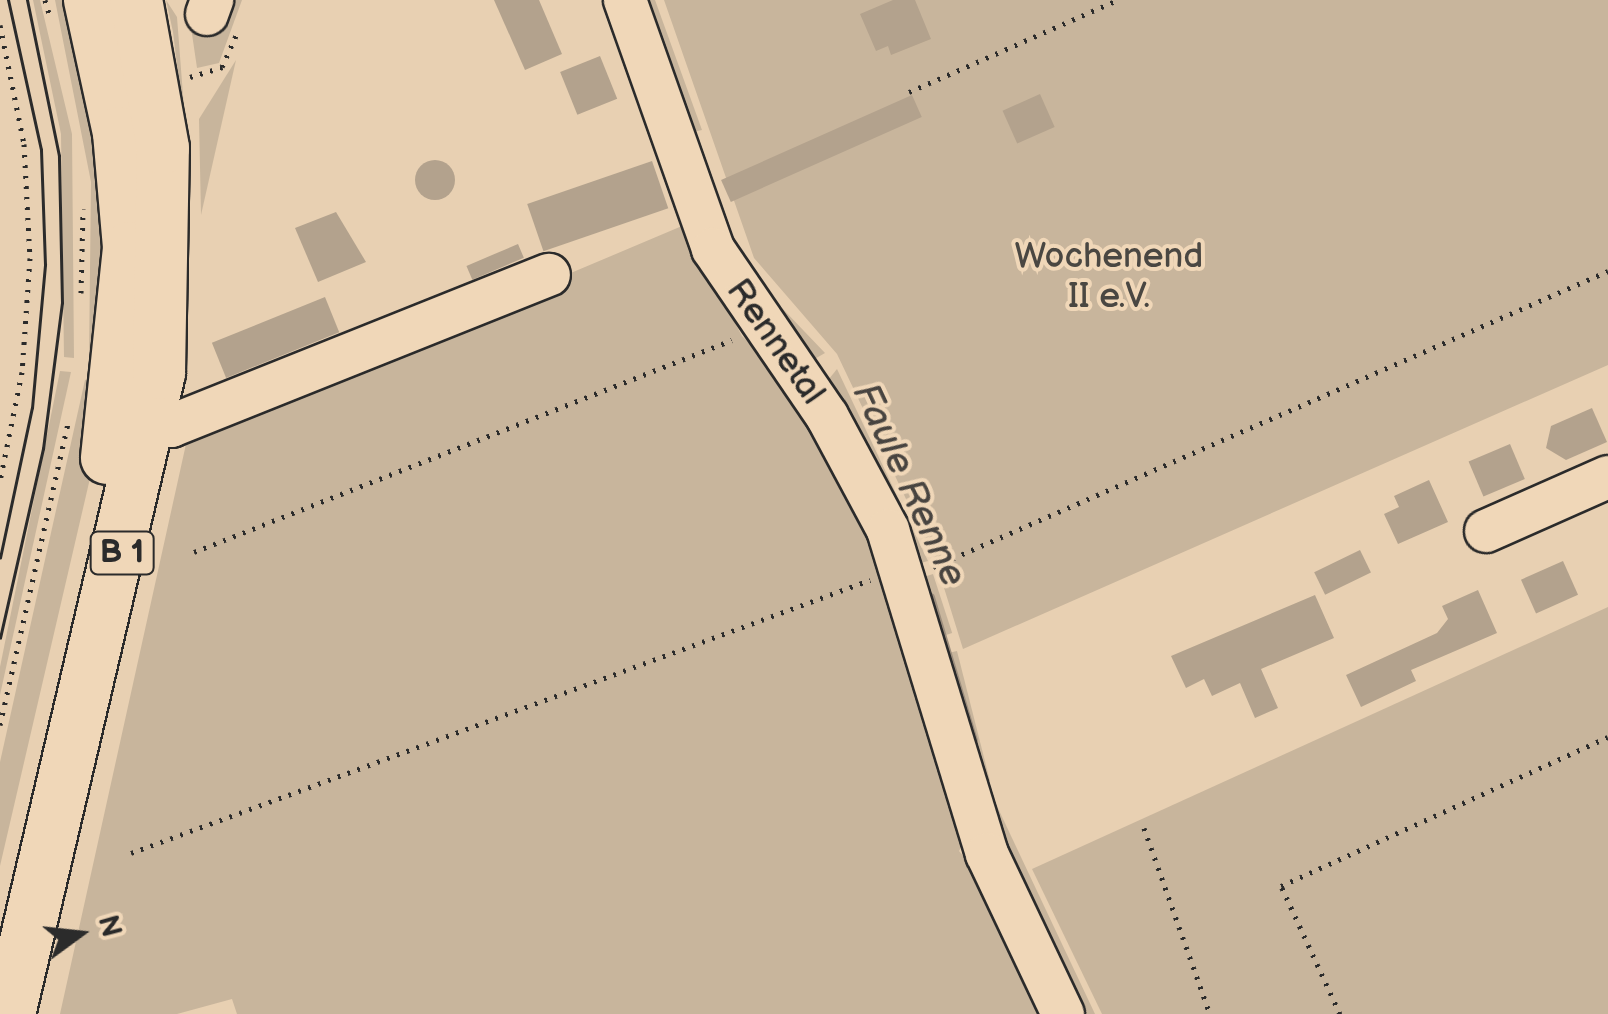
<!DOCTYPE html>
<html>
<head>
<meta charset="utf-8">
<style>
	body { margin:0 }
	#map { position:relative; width:1608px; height:1014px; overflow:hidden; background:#e8d0b2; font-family:"Balsamiq Sans",sans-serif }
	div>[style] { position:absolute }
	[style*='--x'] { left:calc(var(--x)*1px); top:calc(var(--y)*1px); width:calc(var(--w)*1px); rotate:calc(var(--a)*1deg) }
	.green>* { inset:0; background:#c8b59c; transform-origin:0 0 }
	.stream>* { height:9px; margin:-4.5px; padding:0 4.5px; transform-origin:4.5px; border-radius:4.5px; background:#9d8e7d }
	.building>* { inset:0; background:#b3a28d; transform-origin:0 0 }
	.round { border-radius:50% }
	.path>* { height:5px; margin-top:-2.5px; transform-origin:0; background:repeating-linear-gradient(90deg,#2b2b2b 0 2.5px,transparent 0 10.5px) }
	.roads { filter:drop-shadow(2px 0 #2b2b2b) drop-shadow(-2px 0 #2b2b2b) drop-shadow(0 2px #2b2b2b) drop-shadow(0 -2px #2b2b2b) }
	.minor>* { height:42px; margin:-21px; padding:0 21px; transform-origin:21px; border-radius:21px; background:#f0d7b8 }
	.major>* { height:52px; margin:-26px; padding:0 26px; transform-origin:26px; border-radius:26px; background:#f0d7b8 }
	.tram>* { height:2.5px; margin:-1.25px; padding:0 1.25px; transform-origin:1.25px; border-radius:1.25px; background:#2b2b2b }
	span { translate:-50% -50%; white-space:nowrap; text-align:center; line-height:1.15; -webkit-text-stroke:8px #f0d7b8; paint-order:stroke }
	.shield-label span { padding:2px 8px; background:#f0d7b8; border:2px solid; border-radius:8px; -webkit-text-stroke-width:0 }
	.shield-label { font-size:32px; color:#2b2b2b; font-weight:700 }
	.park-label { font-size:35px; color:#4a4742 }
	.street-label { font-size:35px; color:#2b2b2b }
	.water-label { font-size:38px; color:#484440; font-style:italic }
	.north { position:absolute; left:30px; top:884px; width:100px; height:100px; -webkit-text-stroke:8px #f0d7b8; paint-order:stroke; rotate:75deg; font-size:28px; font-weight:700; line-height:40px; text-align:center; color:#2b2b2b }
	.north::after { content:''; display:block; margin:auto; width:35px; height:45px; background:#2b2b2b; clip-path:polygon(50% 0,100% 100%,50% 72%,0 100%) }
</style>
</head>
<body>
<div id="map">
	<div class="green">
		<i style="clip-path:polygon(33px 0,40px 0,72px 134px,74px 358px,64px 357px,61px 134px)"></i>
		<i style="clip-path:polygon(55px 0,75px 0,105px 127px,106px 354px,89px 358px,91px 182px)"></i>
		<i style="clip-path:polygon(166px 0,177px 17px,187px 147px,173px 32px)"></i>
		<i style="clip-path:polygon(187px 0,242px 0,219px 63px,197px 68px)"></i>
		<i style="clip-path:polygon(638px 0,655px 0,702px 130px,684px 134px)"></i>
		<i style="clip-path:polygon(664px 0,1608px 0,1608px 365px,963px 649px,936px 562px,837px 354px,754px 258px)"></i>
		<i style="clip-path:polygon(236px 60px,201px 215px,199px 119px)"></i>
		<i style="clip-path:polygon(682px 226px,742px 336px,785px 378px,853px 490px,965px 840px,959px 851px,985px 881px,1038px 1014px,237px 1014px,232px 999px,177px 1014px,60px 1014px,188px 435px)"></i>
		<i style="clip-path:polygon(762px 283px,782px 308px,825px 353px,806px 364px)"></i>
		<i style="clip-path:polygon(837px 369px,928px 561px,909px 566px,821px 389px)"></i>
		<i style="clip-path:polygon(60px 371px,71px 372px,0 695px,0 667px)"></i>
		<i style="clip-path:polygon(95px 377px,91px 474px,0 866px,0 762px,85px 380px)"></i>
		<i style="left:933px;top:574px;width:62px;height:17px;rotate:72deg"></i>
		<i style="clip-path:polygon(1608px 607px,1608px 1014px,1102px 1014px,1032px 869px)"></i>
		<i style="clip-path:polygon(957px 651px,990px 781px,977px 785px,940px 655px)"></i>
		<i style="clip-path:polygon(996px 804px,1095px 1014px,1074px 1014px,981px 807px)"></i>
	</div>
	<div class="stream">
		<i style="--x:930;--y:597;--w:149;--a:73.3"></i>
	</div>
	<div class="building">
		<i style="clip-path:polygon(494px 0,539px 0,562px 54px,525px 70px)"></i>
		<i style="clip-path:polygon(893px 0,915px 0,931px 39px,891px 55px,888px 46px,876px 51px,860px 14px)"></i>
		<i style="left:600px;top:56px;width:46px;height:43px;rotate:68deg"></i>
		<i style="left:1040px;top:94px;width:36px;height:41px;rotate:66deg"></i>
		<i style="left:912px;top:95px;width:24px;height:209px;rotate:66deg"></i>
		<i class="round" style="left:415px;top:160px;width:40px;height:40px"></i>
		<i style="left:652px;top:161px;width:50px;height:132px;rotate:71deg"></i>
		<i style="clip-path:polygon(336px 212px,366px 262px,318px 282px,295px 228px)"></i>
		<i style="left:518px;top:244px;width:15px;height:56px;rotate:67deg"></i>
		<i style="left:325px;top:297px;width:38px;height:122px;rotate:68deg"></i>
		<i style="clip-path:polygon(1592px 408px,1607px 442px,1566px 460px,1546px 448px,1551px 426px)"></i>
		<i style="left:1510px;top:444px;width:38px;height:45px;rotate:67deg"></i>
		<i style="clip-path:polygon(1429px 480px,1448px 522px,1398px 544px,1384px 514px,1399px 507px,1394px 496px)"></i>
		<i style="left:1360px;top:550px;width:25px;height:51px;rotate:64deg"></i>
		<i style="left:1563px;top:561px;width:37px;height:46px;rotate:66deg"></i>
		<i style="clip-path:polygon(1478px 590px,1497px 633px,1411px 670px,1416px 681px,1361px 707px,1346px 675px,1437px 633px,1448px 619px,1442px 606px)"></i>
		<i style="clip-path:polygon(1315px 595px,1334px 638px,1261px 669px,1278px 708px,1255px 718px,1240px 683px,1212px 696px,1204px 679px,1186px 688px,1171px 656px)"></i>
	</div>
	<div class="path">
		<i style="--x:45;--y:0;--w:17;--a:73"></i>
		<i style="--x:0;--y:25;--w:121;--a:78.6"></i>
		<i style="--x:24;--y:144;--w:114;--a:87"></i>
		<i style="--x:30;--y:258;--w:114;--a:94"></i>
		<i style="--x:22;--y:372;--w:111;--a:101.4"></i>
		<i style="--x:190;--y:77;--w:34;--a:-17"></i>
		<i style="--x:222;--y:67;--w:39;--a:-66"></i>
		<i style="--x:909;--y:92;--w:228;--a:-23.8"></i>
		<i style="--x:81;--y:293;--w:84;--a:-88.6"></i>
		<i style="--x:194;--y:552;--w:578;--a:-21.51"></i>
		<i style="--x:933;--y:567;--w:737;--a:-23.68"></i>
		<i style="--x:0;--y:725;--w:310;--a:-77.3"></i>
		<i style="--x:1144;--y:828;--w:197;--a:70.5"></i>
		<i style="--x:131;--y:853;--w:788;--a:-20.28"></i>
		<i style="--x:1340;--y:1014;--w:141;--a:-114.7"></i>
		<i style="--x:1281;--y:886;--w:359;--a:-24.5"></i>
	</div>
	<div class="roads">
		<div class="minor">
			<i style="--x:625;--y:0;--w:264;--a:70.5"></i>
			<i style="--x:713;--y:249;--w:202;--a:55.7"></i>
			<i style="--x:827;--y:416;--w:129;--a:61.8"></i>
			<i style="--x:888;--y:530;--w:339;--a:73"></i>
			<i style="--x:987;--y:854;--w:177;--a:64.6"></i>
			<i style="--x:207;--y:14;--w:15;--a:-70"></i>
			<i style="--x:151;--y:421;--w:21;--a:14"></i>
			<i style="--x:171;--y:426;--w:407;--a:-21.8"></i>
			<i style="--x:1486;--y:531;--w:133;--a:-23.9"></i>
		</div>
		<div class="major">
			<i style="--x:90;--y:0;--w:136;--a:77.7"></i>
			<i style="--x:119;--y:133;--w:115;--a:85"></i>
			<i style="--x:129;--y:248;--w:211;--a:96"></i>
			<i style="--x:9;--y:1014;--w:658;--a:-76.83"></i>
			<i style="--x:159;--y:373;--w:225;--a:-89"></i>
			<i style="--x:163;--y:148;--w:150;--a:-100.3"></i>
		</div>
	</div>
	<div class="tram">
		<i style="--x:0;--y:558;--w:153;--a:-78"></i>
		<i style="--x:32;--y:408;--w:144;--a:-84.8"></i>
		<i style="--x:45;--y:265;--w:115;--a:-92"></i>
		<i style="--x:41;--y:150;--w:154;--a:-102.4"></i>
		<i style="--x:0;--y:638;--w:194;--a:-77.2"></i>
		<i style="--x:43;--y:449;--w:147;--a:-82.6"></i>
		<i style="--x:62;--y:303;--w:147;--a:-91.2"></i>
		<i style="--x:59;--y:156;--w:159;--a:-101.6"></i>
	</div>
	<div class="shield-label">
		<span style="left:122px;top:553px">B 1</span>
	</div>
	<div class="park-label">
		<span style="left:1109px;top:277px">Wochenend<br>II e.V.</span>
	</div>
	<div class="street-label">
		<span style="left:775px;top:342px;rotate:55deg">Rennetal</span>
	</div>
	<div class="water-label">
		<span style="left:909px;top:485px;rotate:65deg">Faule Renne</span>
	</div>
	<div class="north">N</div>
</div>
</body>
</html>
